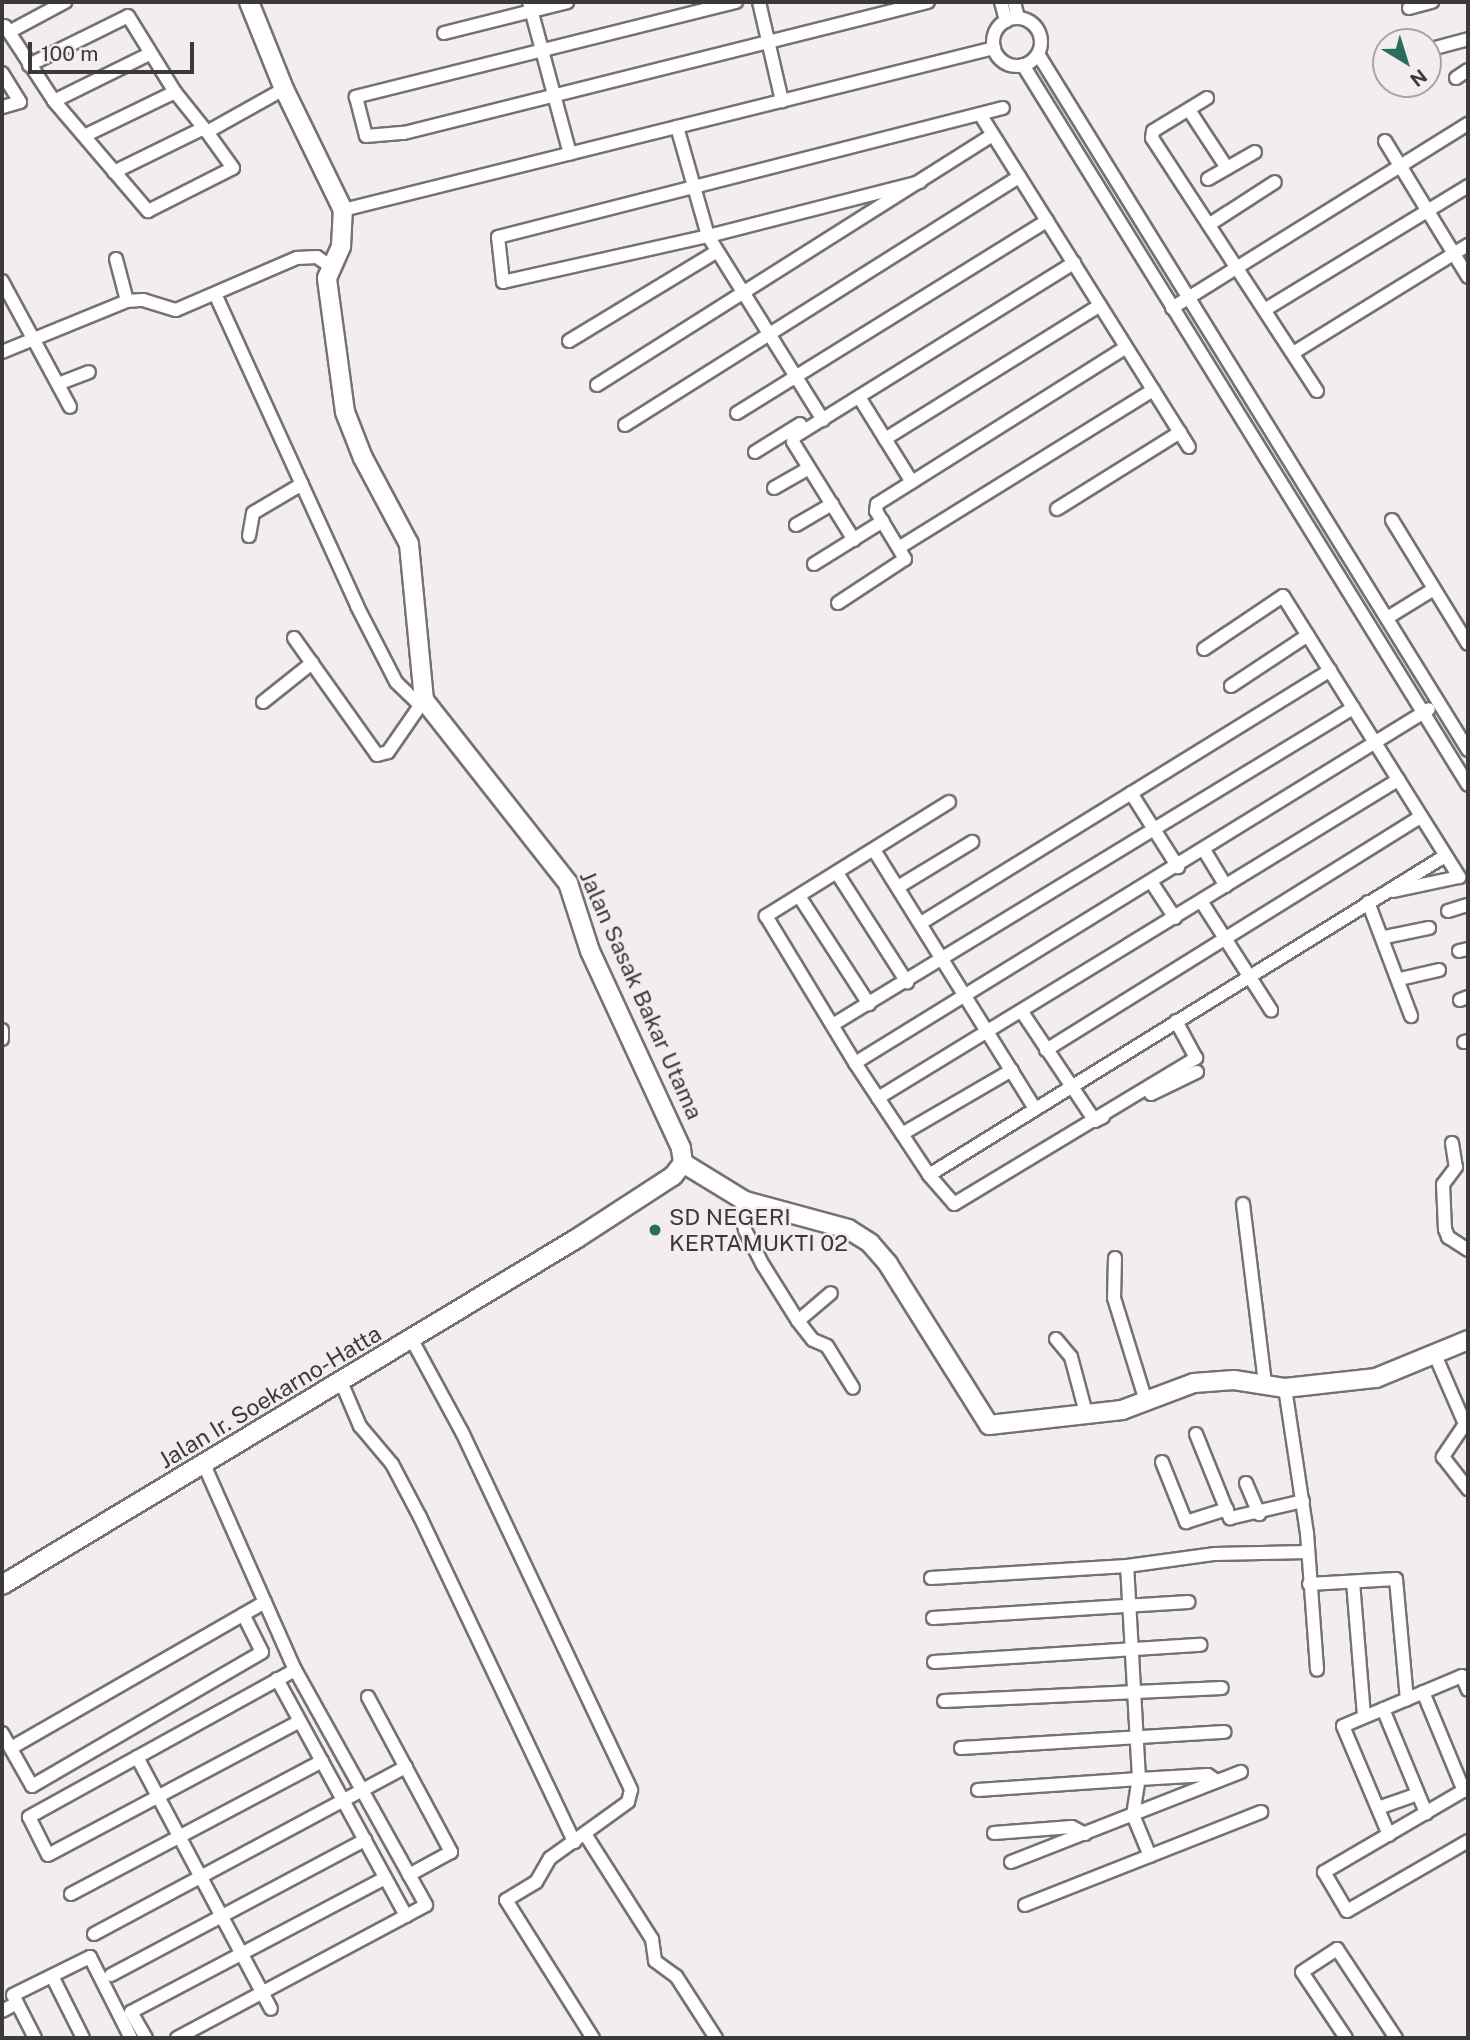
<!DOCTYPE html>
<html>
<head>
<meta charset="utf-8">
<style>
	body { margin:0 }
	#map { position:relative; width:1470px; height:2040px; overflow:hidden; background:#f3edf0; font-family:"Public Sans",sans-serif }
	div>[style] { position:absolute }
	[style*='--x'] { left:calc(var(--x)*1px); top:calc(var(--y)*1px); width:calc(var(--w)*1px); rotate:calc(var(--a)*1deg) }
	.roads { filter:drop-shadow(2px 0 #767174) drop-shadow(-2px 0 #767174) drop-shadow(0 2px #767174) drop-shadow(0 -2px #767174) }
	.street>* { height:12px; margin:-6px; padding:0 6px; transform-origin:6px; border-radius:6px; background:#fff }
	.street>.ring { margin:-6px; padding:0; box-sizing:content-box; background:none; border:12px solid #fff; border-radius:50% }
	.secondary>* { height:18px; margin:-9px; padding:0 9px; transform-origin:9px; border-radius:9px; background:#fff }
	.dots>* { width:19px; height:19px; translate:-50% -50%; box-sizing:border-box; border:4px solid #f3edf0; border-radius:50% }
	span { translate:-50% -50%; white-space:nowrap; text-align:center; line-height:1.15; -webkit-text-stroke:5px #f3edf0; paint-order:stroke }
	.street-label { font-size:23px; color:#3b393a }
	.poi-label { font-size:23px; color:#3b393a }
	.left { translate:0 -50%; text-align:left }
	.frame { position:absolute; inset:0; border:4px solid #3b393a; pointer-events:none }
	.north { position:absolute; left:1372px; top:28px; width:70px; height:70px; box-sizing:border-box; background:#f3edf0; border:2px solid #a9a5a7; border-radius:50%; rotate:142deg; font-size:19px; font-weight:700; line-height:28px; text-align:center; color:#3b393a }
	.north::after { content:''; display:block; margin:auto; width:24px; height:32px; background:#2a6c5d; clip-path:polygon(50% 0,100% 100%,50% 72%,0 100%) }
	.scale { position:absolute; left:28px; top:42px; width:166px; height:32px; box-sizing:border-box; border:4px solid #3b393a; border-top:0; padding-left:9px; font-size:21px; line-height:24px; white-space:nowrap; color:#3b393a; -webkit-text-stroke:5px #f3edf0; paint-order:stroke }
</style>
</head>
<body>
<div id="map">
	<div class="roads">
		<div class="street">
			<i style="--x:529;--y:2;--w:157;--a:74.9"></i>
			<i style="--x:736;--y:2;--w:392;--a:166"></i>
			<i style="--x:356;--y:97;--w:40;--a:75.6"></i>
			<i style="--x:366;--y:136;--w:38;--a:-5"></i>
			<i style="--x:404;--y:133;--w:540;--a:-14.04"></i>
			<i style="--x:759;--y:2;--w:102;--a:76.9"></i>
			<i style="--x:1001;--y:2;--w:20;--a:75"></i>
			<i style="--x:1014;--y:2;--w:16;--a:76"></i>
			<i style="--x:1409;--y:8;--w:24;--a:-15"></i>
			<i class="ring" style="left:993px;top:18px;width:36px;height:36px"></i>
			<i style="--x:5;--y:26;--w:90;--a:56.8"></i>
			<i style="--x:54;--y:101;--w:145;--a:49.5"></i>
			<i style="--x:148;--y:211;--w:95;--a:-26.8"></i>
			<i style="--x:233;--y:168;--w:44;--a:-125.8"></i>
			<i style="--x:9;--y:32;--w:64;--a:-28.2"></i>
			<i style="--x:444;--y:33;--w:127;--a:-14.1"></i>
			<i style="--x:1435;--y:48;--w:34;--a:-15"></i>
			<i style="--x:1038;--y:54;--w:818;--a:58.29"></i>
			<i style="--x:29;--y:65;--w:110;--a:-26.3"></i>
			<i style="--x:128;--y:16;--w:89;--a:58.3"></i>
			<i style="--x:175;--y:92;--w:99;--a:154.2"></i>
			<i style="--x:1023;--y:65;--w:846;--a:58.28"></i>
			<i style="--x:2;--y:73;--w:34;--a:58"></i>
			<i style="--x:20;--y:102;--w:19;--a:164"></i>
			<i style="--x:1456;--y:78;--w:14;--a:-34"></i>
			<i style="--x:175;--y:92;--w:51;--a:51.3"></i>
			<i style="--x:207;--y:132;--w:88;--a:-29.2"></i>
			<i style="--x:1207;--y:98;--w:63;--a:148.6"></i>
			<i style="--x:1153;--y:131;--w:7;--a:98"></i>
			<i style="--x:1152;--y:138;--w:302;--a:56.9"></i>
			<i style="--x:54;--y:101;--w:106;--a:-26.3"></i>
			<i style="--x:1189;--y:110;--w:69;--a:56.8"></i>
			<i style="--x:980;--y:114;--w:393;--a:57.9"></i>
			<i style="--x:677;--y:127;--w:113;--a:74.1"></i>
			<i style="--x:708;--y:236;--w:217;--a:58"></i>
			<i style="--x:1385;--y:141;--w:159;--a:58.6"></i>
			<i style="--x:114;--y:172;--w:100;--a:-26.1"></i>
			<i style="--x:1208;--y:179;--w:54;--a:-29.9"></i>
			<i style="--x:920;--y:182;--w:219;--a:165.7"></i>
			<i style="--x:708;--y:236;--w:210;--a:167.4"></i>
			<i style="--x:503;--y:282;--w:45;--a:-96.3"></i>
			<i style="--x:498;--y:237;--w:521;--a:-14.33"></i>
			<i style="--x:343;--y:210;--w:671;--a:-13.97"></i>
			<i style="--x:1210;--y:224;--w:77;--a:-32.9"></i>
			<i style="--x:116;--y:259;--w:43;--a:75.3"></i>
			<i style="--x:2;--y:281;--w:143;--a:61.6"></i>
			<i style="--x:216;--y:296;--w:341;--a:65.5"></i>
			<i style="--x:357;--y:606;--w:85;--a:62.8"></i>
			<i style="--x:396;--y:682;--w:32;--a:44"></i>
			<i style="--x:1172;--y:308;--w:349;--a:-31.9"></i>
			<i style="--x:1266;--y:309;--w:237;--a:-31.3"></i>
			<i style="--x:569;--y:341;--w:172;--a:-31.2"></i>
			<i style="--x:2;--y:352;--w:135;--a:-22.2"></i>
			<i style="--x:127;--y:301;--w:16;--a:-4"></i>
			<i style="--x:143;--y:300;--w:34;--a:17"></i>
			<i style="--x:176;--y:310;--w:132;--a:-23.3"></i>
			<i style="--x:297;--y:258;--w:20;--a:-3"></i>
			<i style="--x:317;--y:257;--w:16;--a:35"></i>
			<i style="--x:1293;--y:353;--w:206;--a:-31.7"></i>
			<i style="--x:58;--y:384;--w:33;--a:-21"></i>
			<i style="--x:597;--y:385;--w:468;--a:-32.3"></i>
			<i style="--x:859;--y:397;--w:100;--a:58.1"></i>
			<i style="--x:737;--y:413;--w:365;--a:-31.8"></i>
			<i style="--x:625;--y:425;--w:466;--a:-32.2"></i>
			<i style="--x:885;--y:439;--w:253;--a:-31.9"></i>
			<i style="--x:755;--y:452;--w:53;--a:-31.9"></i>
			<i style="--x:774;--y:488;--w:40;--a:-29.7"></i>
			<i style="--x:1057;--y:509;--w:145;--a:-32"></i>
			<i style="--x:1392;--y:520;--w:145;--a:58.5"></i>
			<i style="--x:796;--y:525;--w:42;--a:-30.3"></i>
			<i style="--x:249;--y:536;--w:23;--a:-80"></i>
			<i style="--x:253;--y:513;--w:57;--a:-30.6"></i>
			<i style="--x:854;--y:540;--w:115;--a:-121.9"></i>
			<i style="--x:793;--y:442;--w:5;--a:-79"></i>
			<i style="--x:794;--y:437;--w:330;--a:-31.9"></i>
			<i style="--x:900;--y:547;--w:298;--a:-31.8"></i>
			<i style="--x:814;--y:564;--w:81;--a:-31.9"></i>
			<i style="--x:838;--y:603;--w:80;--a:-33.3"></i>
			<i style="--x:905;--y:559;--w:56;--a:-121.1"></i>
			<i style="--x:876;--y:511;--w:7;--a:-82"></i>
			<i style="--x:877;--y:504;--w:294;--a:-32.2"></i>
			<i style="--x:1387;--y:618;--w:55;--a:-31.7"></i>
			<i style="--x:294;--y:638;--w:143;--a:54.6"></i>
			<i style="--x:377;--y:755;--w:11;--a:-15"></i>
			<i style="--x:388;--y:752;--w:63;--a:-55.3"></i>
			<i style="--x:1204;--y:649;--w:95;--a:-33.9"></i>
			<i style="--x:1283;--y:596;--w:332;--a:57.9"></i>
			<i style="--x:1459;--y:877;--w:67;--a:168"></i>
			<i style="--x:1231;--y:686;--w:92;--a:-33.5"></i>
			<i style="--x:263;--y:702;--w:63;--a:-38.5"></i>
			<i style="--x:1131;--y:793;--w:88;--a:57.6"></i>
			<i style="--x:949;--y:802;--w:216;--a:148.1"></i>
			<i style="--x:766;--y:916;--w:172;--a:58.8"></i>
			<i style="--x:855;--y:1063;--w:134;--a:56.5"></i>
			<i style="--x:929;--y:1175;--w:38;--a:49"></i>
			<i style="--x:954;--y:1204;--w:283;--a:-31.1"></i>
			<i style="--x:1196;--y:1058;--w:42;--a:-118.4"></i>
			<i style="--x:874;--y:850;--w:303;--a:58.1"></i>
			<i style="--x:1204;--y:850;--w:42;--a:58.6"></i>
			<i style="--x:837;--y:873;--w:130;--a:57.3"></i>
			<i style="--x:1152;--y:883;--w:42;--a:56.7"></i>
			<i style="--x:898;--y:887;--w:87;--a:-31.3"></i>
			<i style="--x:799;--y:896;--w:129;--a:57.1"></i>
			<i style="--x:1201;--y:901;--w:130;--a:57.3"></i>
			<i style="--x:1368;--y:902;--w:122;--a:69.3"></i>
			<i style="--x:1448;--y:911;--w:21;--a:-17"></i>
			<i style="--x:921;--y:923;--w:481;--a:-31.7"></i>
			<i style="--x:1385;--y:937;--w:45;--a:-11.6"></i>
			<i style="--x:1459;--y:951;--w:9;--a:-13"></i>
			<i style="--x:1400;--y:979;--w:40;--a:-13"></i>
			<i style="--x:1460;--y:1000;--w:9;--a:-21"></i>
			<i style="--x:1022;--y:1012;--w:131;--a:56.2"></i>
			<i style="--x:1095;--y:1121;--w:9;--a:-27"></i>
			<i style="--x:834;--y:1024;--w:608;--a:-31.34"></i>
			<i style="--x:2;--y:1030;--w:9;--a:90"></i>
			<i style="--x:1464;--y:1042;--w:4;--a:-14"></i>
			<i style="--x:1046;--y:1050;--w:441;--a:-31.9"></i>
			<i style="--x:855;--y:1063;--w:674;--a:-31.66"></i>
			<i style="--x:1151;--y:1094;--w:51;--a:-25.6"></i>
			<i style="--x:878;--y:1098;--w:610;--a:-31.45"></i>
			<i style="--x:902;--y:1134;--w:127;--a:-30.2"></i>
			<i style="--x:1452;--y:1143;--w:24;--a:81"></i>
			<i style="--x:1456;--y:1167;--w:21;--a:127"></i>
			<i style="--x:1443;--y:1184;--w:45;--a:87.5"></i>
			<i style="--x:1445;--y:1229;--w:9;--a:69"></i>
			<i style="--x:1448;--y:1237;--w:24;--a:33"></i>
			<i style="--x:929;--y:1175;--w:607;--a:-31.73"></i>
			<i style="--x:745;--y:1201;--w:11;--a:112"></i>
			<i style="--x:741;--y:1211;--w:19;--a:78"></i>
			<i style="--x:745;--y:1230;--w:39;--a:63"></i>
			<i style="--x:763;--y:1265;--w:66;--a:58"></i>
			<i style="--x:798;--y:1321;--w:24;--a:52"></i>
			<i style="--x:813;--y:1340;--w:15;--a:23"></i>
			<i style="--x:827;--y:1346;--w:49;--a:58.2"></i>
			<i style="--x:1243;--y:1204;--w:179;--a:83"></i>
			<i style="--x:1115;--y:1258;--w:40;--a:91.4"></i>
			<i style="--x:1114;--y:1298;--w:105;--a:72.8"></i>
			<i style="--x:798;--y:1321;--w:43;--a:-40.3"></i>
			<i style="--x:1056;--y:1339;--w:23;--a:50"></i>
			<i style="--x:1071;--y:1357;--w:58;--a:75"></i>
			<i style="--x:412;--y:1340;--w:105;--a:61.5"></i>
			<i style="--x:462;--y:1432;--w:396;--a:64.7"></i>
			<i style="--x:631;--y:1790;--w:12;--a:104"></i>
			<i style="--x:628;--y:1802;--w:96;--a:144.3"></i>
			<i style="--x:550;--y:1858;--w:28;--a:120"></i>
			<i style="--x:536;--y:1882;--w:35;--a:149"></i>
			<i style="--x:506;--y:1900;--w:163;--a:57.8"></i>
			<i style="--x:1435;--y:1355;--w:75;--a:66.5"></i>
			<i style="--x:1465;--y:1424;--w:40;--a:124"></i>
			<i style="--x:1443;--y:1457;--w:41;--a:52"></i>
			<i style="--x:342;--y:1384;--w:46;--a:66.8"></i>
			<i style="--x:360;--y:1426;--w:50;--a:49.9"></i>
			<i style="--x:392;--y:1464;--w:60;--a:62.2"></i>
			<i style="--x:420;--y:1517;--w:360;--a:64.6"></i>
			<i style="--x:1285;--y:1388;--w:147;--a:81.4"></i>
			<i style="--x:1307;--y:1533;--w:137;--a:85.8"></i>
			<i style="--x:1196;--y:1434;--w:91;--a:68"></i>
			<i style="--x:1230;--y:1518;--w:75;--a:-13.1"></i>
			<i style="--x:1162;--y:1462;--w:65;--a:68.2"></i>
			<i style="--x:1186;--y:1522;--w:43;--a:-17.6"></i>
			<i style="--x:1246;--y:1483;--w:34;--a:67"></i>
			<i style="--x:931;--y:1578;--w:196;--a:-3.5"></i>
			<i style="--x:1127;--y:1566;--w:89;--a:-7.8"></i>
			<i style="--x:1215;--y:1554;--w:93;--a:-1.2"></i>
			<i style="--x:1353;--y:1582;--w:135;--a:85.3"></i>
			<i style="--x:1309;--y:1584;--w:87;--a:-3.3"></i>
			<i style="--x:1396;--y:1579;--w:121;--a:84.8"></i>
			<i style="--x:933;--y:1618;--w:256;--a:-3.6"></i>
			<i style="--x:934;--y:1662;--w:267;--a:-3.7"></i>
			<i style="--x:295;--y:1670;--w:304;--a:151.1"></i>
			<i style="--x:29;--y:1817;--w:42;--a:63.4"></i>
			<i style="--x:48;--y:1855;--w:285;--a:-28"></i>
			<i style="--x:277;--y:1679;--w:270;--a:61.4"></i>
			<i style="--x:1423;--y:1692;--w:107;--a:67.5"></i>
			<i style="--x:368;--y:1697;--w:176;--a:61.8"></i>
			<i style="--x:451;--y:1852;--w:48;--a:151.3"></i>
			<i style="--x:944;--y:1701;--w:278;--a:-2.7"></i>
			<i style="--x:1383;--y:1709;--w:113;--a:67.5"></i>
			<i style="--x:2;--y:1733;--w:61;--a:60.5"></i>
			<i style="--x:32;--y:1786;--w:266;--a:-30.2"></i>
			<i style="--x:262;--y:1652;--w:42;--a:-116.6"></i>
			<i style="--x:11;--y:1748;--w:293;--a:-29.9"></i>
			<i style="--x:961;--y:1748;--w:264;--a:-3.5"></i>
			<i style="--x:137;--y:1757;--w:285;--a:62"></i>
			<i style="--x:1468;--y:1788;--w:167;--a:149.7"></i>
			<i style="--x:1324;--y:1872;--w:45;--a:59.5"></i>
			<i style="--x:1347;--y:1911;--w:140;--a:-30"></i>
			<i style="--x:978;--y:1790;--w:161;--a:-3.9"></i>
			<i style="--x:1139;--y:1779;--w:213;--a:-93.2"></i>
			<i style="--x:1378;--y:1808;--w:42;--a:-19.3"></i>
			<i style="--x:994;--y:1833;--w:78;--a:-4.4"></i>
			<i style="--x:1072;--y:1827;--w:15;--a:28"></i>
			<i style="--x:585;--y:1834;--w:125;--a:57.5"></i>
			<i style="--x:652;--y:1939;--w:22;--a:82"></i>
			<i style="--x:655;--y:1961;--w:26;--a:36"></i>
			<i style="--x:676;--y:1976;--w:74;--a:57.2"></i>
			<i style="--x:1389;--y:1835;--w:118;--a:-112.9"></i>
			<i style="--x:1343;--y:1726;--w:129;--a:-22.8"></i>
			<i style="--x:1462;--y:1676;--w:15;--a:67"></i>
			<i style="--x:1150;--y:1856;--w:44;--a:-112.5"></i>
			<i style="--x:1133;--y:1815;--w:36;--a:-81"></i>
			<i style="--x:1139;--y:1779;--w:69;--a:-3.3"></i>
			<i style="--x:1208;--y:1775;--w:11;--a:34"></i>
			<i style="--x:1011;--y:1862;--w:247;--a:-21.4"></i>
			<i style="--x:71;--y:1894;--w:284;--a:-27.9"></i>
			<i style="--x:1025;--y:1905;--w:254;--a:-21.5"></i>
			<i style="--x:94;--y:1934;--w:354;--a:-28.2"></i>
			<i style="--x:111;--y:1975;--w:288;--a:-28"></i>
			<i style="--x:52;--y:1976;--w:69;--a:63.4"></i>
			<i style="--x:2;--y:2011;--w:17;--a:-28"></i>
			<i style="--x:35;--y:2038;--w:48;--a:-117.1"></i>
			<i style="--x:13;--y:1995;--w:86;--a:-26.3"></i>
			<i style="--x:90;--y:1957;--w:91;--a:63.2"></i>
			<i style="--x:146;--y:2038;--w:30;--a:-120"></i>
			<i style="--x:131;--y:2012;--w:287;--a:-27.8"></i>
			<i style="--x:177;--y:2038;--w:282;--a:-28.1"></i>
			<i style="--x:426;--y:1905;--w:269;--a:-119.1"></i>
			<i style="--x:295;--y:1670;--w:224;--a:-113.9"></i>
			<i style="--x:1346;--y:2038;--w:79;--a:-123.7"></i>
			<i style="--x:1302;--y:1972;--w:42;--a:-33.3"></i>
			<i style="--x:1337;--y:1949;--w:107;--a:56.5"></i>
		</div>
		<div class="secondary">
			<i style="--x:683;--y:1163;--w:73;--a:31.5"></i>
			<i style="--x:745;--y:1201;--w:107;--a:15.2"></i>
			<i style="--x:848;--y:1229;--w:26;--a:32"></i>
			<i style="--x:870;--y:1243;--w:28;--a:49"></i>
			<i style="--x:888;--y:1264;--w:190;--a:57.9"></i>
			<i style="--x:989;--y:1425;--w:134;--a:-6.4"></i>
			<i style="--x:1122;--y:1410;--w:77;--a:-20.6"></i>
			<i style="--x:1194;--y:1383;--w:40;--a:-4.3"></i>
			<i style="--x:1234;--y:1380;--w:52;--a:8.9"></i>
			<i style="--x:1285;--y:1388;--w:92;--a:-6.3"></i>
			<i style="--x:1376;--y:1378;--w:100;--a:-22.4"></i>
			<i style="--x:2;--y:1585;--w:670;--a:-31.08"></i>
			<i style="--x:576;--y:1239;--w:116;--a:-33"></i>
			<i style="--x:673;--y:1176;--w:16;--a:-52"></i>
			<i style="--x:683;--y:1163;--w:15;--a:-98"></i>
			<i style="--x:681;--y:1148;--w:217;--a:-114.8"></i>
			<i style="--x:590;--y:951;--w:71;--a:-107.9"></i>
			<i style="--x:568;--y:883;--w:233;--a:-128.2"></i>
			<i style="--x:424;--y:700;--w:157;--a:-95.5"></i>
			<i style="--x:409;--y:544;--w:98;--a:-118.1"></i>
			<i style="--x:363;--y:458;--w:49;--a:-111.4"></i>
			<i style="--x:345;--y:412;--w:135;--a:-97.7"></i>
			<i style="--x:327;--y:278;--w:35;--a:-66"></i>
			<i style="--x:341;--y:246;--w:36;--a:-87"></i>
			<i style="--x:343;--y:210;--w:135;--a:-116"></i>
			<i style="--x:284;--y:89;--w:94;--a:-111.9"></i>
		</div>
	</div>
	<div class="dots">
		<i style="left:655px;top:1230px;background:#2a6c5d"></i>
	</div>
	<div class="street-label">
		<span style="left:641px;top:995px;rotate:66deg">Jalan Sasak Bakar Utama</span>
		<span style="left:270px;top:1397px;rotate:-31deg">Jalan Ir. Soekarno-Hatta</span>
	</div>
	<div class="poi-label">
		<span class="left" style="left:669px;top:1230px">SD NEGERI<br>KERTAMUKTI 02</span>
	</div>
	<div class="frame"></div>
	<div class="north">N</div>
	<div class="scale">100 m</div>
</div>
</body>
</html>
